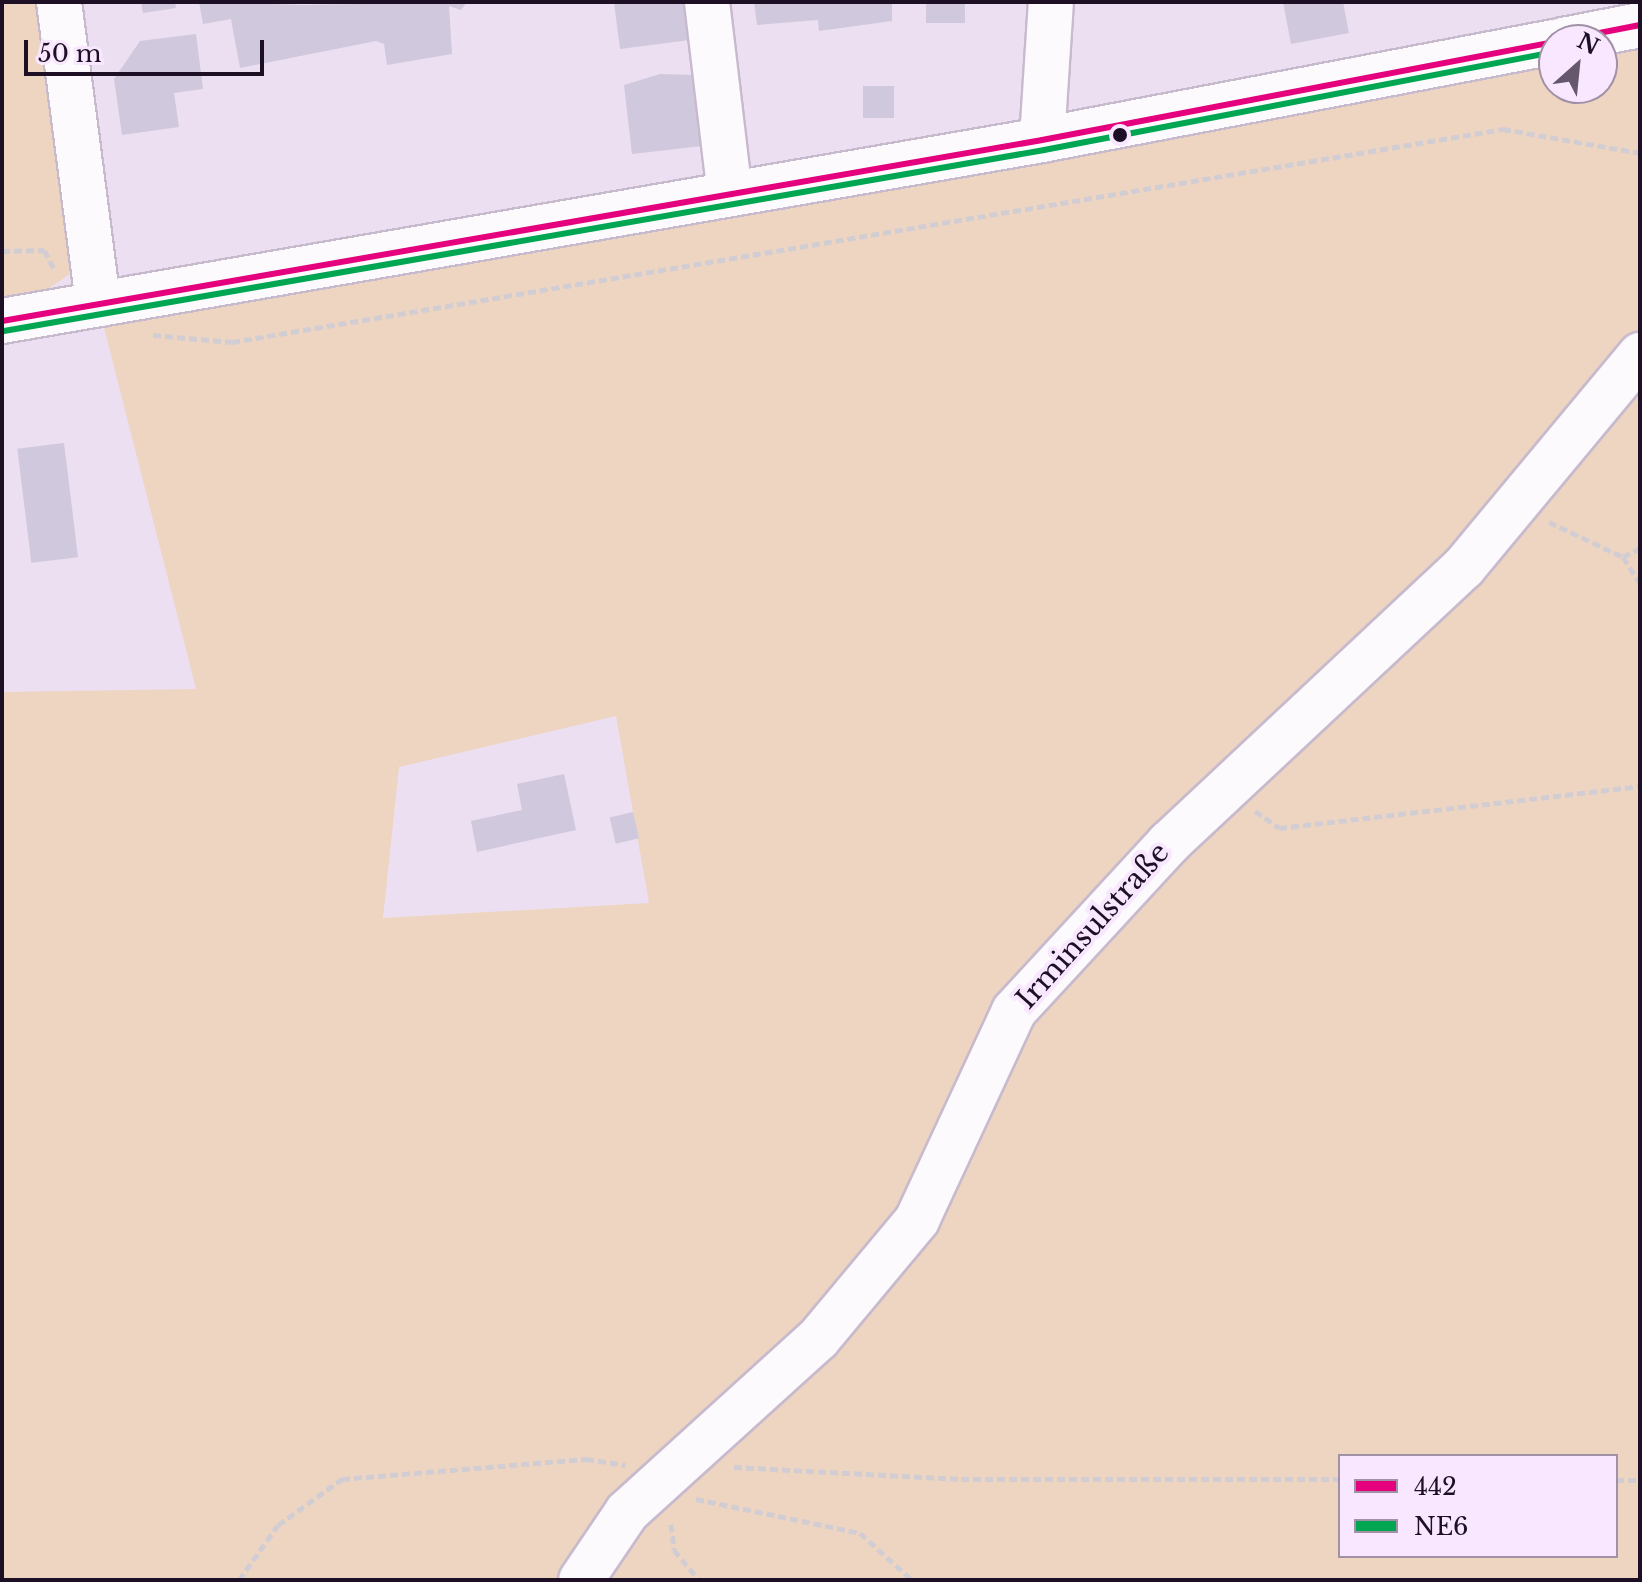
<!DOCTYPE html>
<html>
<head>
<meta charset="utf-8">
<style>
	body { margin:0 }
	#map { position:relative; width:1642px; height:1582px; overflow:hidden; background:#ecdff1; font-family:"Libre Baskerville",serif }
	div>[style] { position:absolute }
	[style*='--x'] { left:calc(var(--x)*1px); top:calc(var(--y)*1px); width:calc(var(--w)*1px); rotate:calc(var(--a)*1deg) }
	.green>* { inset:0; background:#eed5c2 }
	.building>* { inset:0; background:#d0c8dc; transform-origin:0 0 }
	.path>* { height:5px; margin-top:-2.5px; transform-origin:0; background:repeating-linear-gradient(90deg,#d2cdd3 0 8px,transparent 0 12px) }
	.roads { filter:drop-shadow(2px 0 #c8bacd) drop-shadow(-2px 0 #c8bacd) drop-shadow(0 2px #c8bacd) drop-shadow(0 -2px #c8bacd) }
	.minor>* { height:44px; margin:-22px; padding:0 22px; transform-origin:22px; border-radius:22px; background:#fcfafd }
	.major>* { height:44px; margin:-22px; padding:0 22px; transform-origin:22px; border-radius:22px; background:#fcfafd }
	.bus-1>* { height:6px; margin:-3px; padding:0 3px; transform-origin:3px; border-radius:3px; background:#e5007d }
	.bus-2>* { height:6px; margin:-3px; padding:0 3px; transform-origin:3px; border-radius:3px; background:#00a651 }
	.dots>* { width:22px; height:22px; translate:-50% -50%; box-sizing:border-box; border:4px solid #f8e7ff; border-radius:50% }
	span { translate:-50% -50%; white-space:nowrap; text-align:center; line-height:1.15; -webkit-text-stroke:8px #f8e7ff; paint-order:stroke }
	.street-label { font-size:28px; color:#1e1024 }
	.frame { position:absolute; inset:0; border:4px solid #1e1024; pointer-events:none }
	.legend { position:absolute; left:1338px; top:1454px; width:280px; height:104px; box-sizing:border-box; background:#f8e7ff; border:2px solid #a191a7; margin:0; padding:10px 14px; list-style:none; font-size:24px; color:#1e1024 }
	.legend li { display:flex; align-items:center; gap:16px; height:40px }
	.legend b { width:40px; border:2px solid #a191a7 }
	.north { position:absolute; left:1538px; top:24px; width:80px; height:80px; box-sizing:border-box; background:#f8e7ff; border:2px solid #a191a7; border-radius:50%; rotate:27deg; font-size:22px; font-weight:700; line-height:32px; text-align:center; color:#1e1024 }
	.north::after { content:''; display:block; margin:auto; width:28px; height:36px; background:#66586c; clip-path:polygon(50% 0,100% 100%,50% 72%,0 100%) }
	.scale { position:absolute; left:24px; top:40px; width:240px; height:36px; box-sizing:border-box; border:4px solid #1e1024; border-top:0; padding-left:10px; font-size:24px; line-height:28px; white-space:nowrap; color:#1e1024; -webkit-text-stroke:6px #f8e7ff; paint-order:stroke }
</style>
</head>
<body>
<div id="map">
	<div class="green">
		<i style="clip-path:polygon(2px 2px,44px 2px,73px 272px,36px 297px,2px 300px)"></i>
		<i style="clip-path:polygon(evenodd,1640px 25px,1640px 1580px,2px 1580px,2px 692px,196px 689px,98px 304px,1554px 42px,1554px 88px,1602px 88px,1602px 40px,1640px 25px,616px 716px,649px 903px,383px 918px,399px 767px,616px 716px,1640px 25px,1340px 1456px,1616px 1456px,1616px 1556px,1340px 1556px,1340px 1456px)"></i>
	</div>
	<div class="building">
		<i style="clip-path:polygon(141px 2px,175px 2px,176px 8px,143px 13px)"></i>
		<i style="clip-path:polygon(199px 2px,303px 5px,467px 2px,461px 10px,449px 6px,452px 54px,387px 65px,384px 44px,376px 41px,240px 68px,231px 19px,203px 24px)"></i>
		<i style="clip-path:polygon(614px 2px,685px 2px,690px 40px,620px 49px)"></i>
		<i style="clip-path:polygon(754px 2px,892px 2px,892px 21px,819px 31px,818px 20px,757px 25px)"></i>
		<i style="left:926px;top:2px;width:39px;height:21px"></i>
		<i style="clip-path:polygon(1283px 2px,1343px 2px,1349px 33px,1291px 44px)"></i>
		<i style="clip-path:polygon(196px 34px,203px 89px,174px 93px,179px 127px,122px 135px,114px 79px,140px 41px)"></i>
		<i style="clip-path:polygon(660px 74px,694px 75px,702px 146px,632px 154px,624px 85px)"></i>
		<i style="left:863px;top:86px;width:31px;height:32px"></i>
		<i style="left:64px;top:443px;width:115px;height:47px;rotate:83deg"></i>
		<i style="clip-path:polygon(564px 774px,576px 830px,477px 852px,471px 821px,522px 810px,517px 784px)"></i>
		<i style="left:633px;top:812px;width:27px;height:24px;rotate:77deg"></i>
	</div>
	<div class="path">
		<i style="--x:2;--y:251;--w:42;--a:-1.4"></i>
		<i style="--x:44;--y:250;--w:21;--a:62"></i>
		<i style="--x:153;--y:335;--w:79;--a:5.1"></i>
		<i style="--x:232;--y:342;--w:1289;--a:-9.51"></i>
		<i style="--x:1503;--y:129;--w:139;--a:9.9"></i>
		<i style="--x:1549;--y:522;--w:82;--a:25.3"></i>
		<i style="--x:1623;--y:557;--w:19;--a:-28"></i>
		<i style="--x:1623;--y:557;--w:31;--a:57"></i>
		<i style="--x:1255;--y:811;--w:29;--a:35"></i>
		<i style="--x:1279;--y:828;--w:363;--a:-6.6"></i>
		<i style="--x:734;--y:1467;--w:227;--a:3"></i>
		<i style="--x:961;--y:1479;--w:379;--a:0"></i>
		<i style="--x:1616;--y:1480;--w:24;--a:0"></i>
		<i style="--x:696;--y:1499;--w:167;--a:11.7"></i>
		<i style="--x:860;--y:1533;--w:70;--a:42.1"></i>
		<i style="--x:671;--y:1524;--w:26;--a:83"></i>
		<i style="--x:674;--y:1550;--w:39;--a:50"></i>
		<i style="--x:239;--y:1580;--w:67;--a:-54.7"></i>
		<i style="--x:278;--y:1525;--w:79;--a:-35.7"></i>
		<i style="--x:342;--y:1479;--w:245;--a:-4.7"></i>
		<i style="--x:586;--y:1459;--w:40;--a:8.5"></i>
	</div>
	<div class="roads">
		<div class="minor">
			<i style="--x:59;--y:2;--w:305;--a:82.6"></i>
			<i style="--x:707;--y:2;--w:193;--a:83.2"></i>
			<i style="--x:1042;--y:140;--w:138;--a:-86.3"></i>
			<i style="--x:581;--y:1580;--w:82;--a:-55.9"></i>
			<i style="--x:627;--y:1512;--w:258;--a:-42.2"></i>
			<i style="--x:818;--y:1339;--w:155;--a:-50.2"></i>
			<i style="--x:917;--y:1220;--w:230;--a:-65.1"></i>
			<i style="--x:1014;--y:1011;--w:229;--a:-47.3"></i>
			<i style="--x:1169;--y:843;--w:404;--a:-43.1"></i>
			<i style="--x:1464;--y:567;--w:276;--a:-50.3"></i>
		</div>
		<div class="major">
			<i style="--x:1563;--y:40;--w:78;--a:-11"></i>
			<i style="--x:2;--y:321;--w:1056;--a:-9.87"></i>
			<i style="--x:1042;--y:140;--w:521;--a:-10.84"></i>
		</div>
	</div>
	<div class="bus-1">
		<i style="--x:1563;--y:40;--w:78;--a:-11"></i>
		<i style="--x:2;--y:321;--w:1056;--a:-9.87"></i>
		<i style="--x:1042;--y:140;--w:521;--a:-10.84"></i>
	</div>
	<div class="bus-2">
		<i style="--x:4;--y:331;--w:1056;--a:-9.87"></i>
		<i style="--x:1044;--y:150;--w:519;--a:-10.88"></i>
	</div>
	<div class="dots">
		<i style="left:1120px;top:135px;background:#1e1024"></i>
	</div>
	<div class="street-label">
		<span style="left:1093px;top:926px;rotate:-48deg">Irminsulstraße</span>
	</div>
	<div class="frame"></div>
	<ul class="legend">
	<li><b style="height:10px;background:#e5007d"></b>442</li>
	<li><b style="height:10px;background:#00a651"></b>NE6</li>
	</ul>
	<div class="north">N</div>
	<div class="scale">50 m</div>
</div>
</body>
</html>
